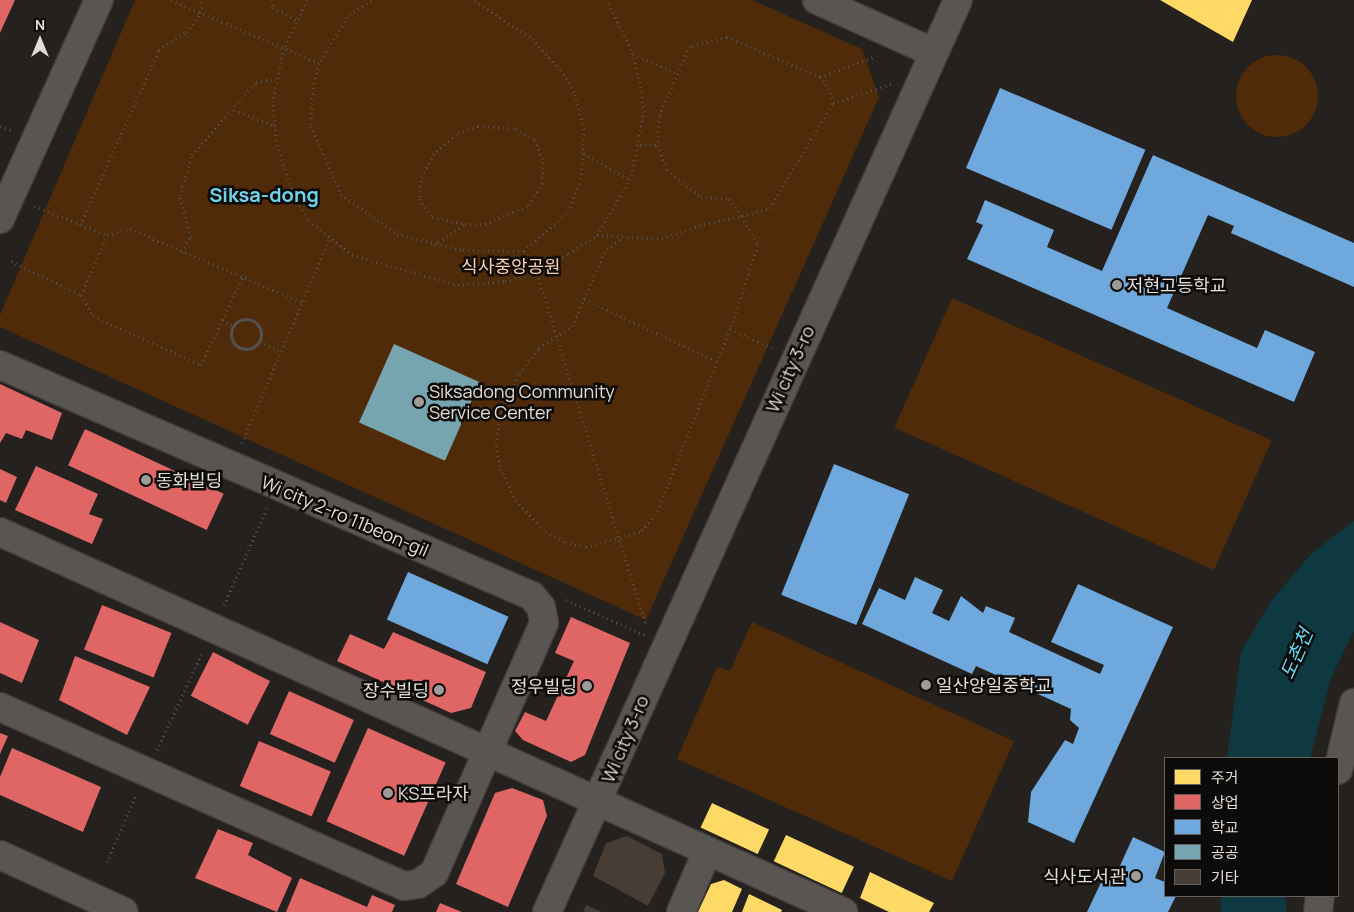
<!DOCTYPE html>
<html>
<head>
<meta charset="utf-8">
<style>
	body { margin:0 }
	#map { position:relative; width:1354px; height:912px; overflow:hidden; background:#24211e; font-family:Manrope,"Noto Sans KR",sans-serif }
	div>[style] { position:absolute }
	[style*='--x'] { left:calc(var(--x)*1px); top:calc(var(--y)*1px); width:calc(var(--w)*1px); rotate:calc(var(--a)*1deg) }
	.green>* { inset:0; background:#4f2b09; transform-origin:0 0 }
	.round { border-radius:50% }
	.water>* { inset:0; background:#0f3941; transform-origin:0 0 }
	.homes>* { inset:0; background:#ffd966; transform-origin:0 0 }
	.shops>* { inset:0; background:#e06666; transform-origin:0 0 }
	.schools>* { inset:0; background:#6fa8dc; transform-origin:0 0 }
	.public>* { inset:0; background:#76a5af; transform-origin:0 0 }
	.building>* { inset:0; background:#473d35 }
	.path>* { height:3px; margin-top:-1.5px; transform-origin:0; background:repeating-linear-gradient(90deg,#53514f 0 1px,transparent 0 5px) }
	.path>.ring { margin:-1.5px; padding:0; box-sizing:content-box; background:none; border:3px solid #53514f; border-radius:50% }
	.roads { filter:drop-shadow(1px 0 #3f3c3a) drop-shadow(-1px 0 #3f3c3a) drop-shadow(0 1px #3f3c3a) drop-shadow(0 -1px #3f3c3a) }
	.minor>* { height:28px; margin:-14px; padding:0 14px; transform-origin:14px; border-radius:14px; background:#585553 }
	.dots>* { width:14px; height:14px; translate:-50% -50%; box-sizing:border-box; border:2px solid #0d0b09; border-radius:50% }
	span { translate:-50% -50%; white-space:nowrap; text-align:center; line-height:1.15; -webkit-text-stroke:5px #0d0b09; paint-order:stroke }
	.park-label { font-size:18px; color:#fdcfad }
	.poi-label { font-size:18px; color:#e1ddda }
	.left { translate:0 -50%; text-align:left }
	.right { translate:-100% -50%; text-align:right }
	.street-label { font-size:18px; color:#e1ddda }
	.water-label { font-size:19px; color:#65dffb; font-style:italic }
	.quarter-label { font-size:20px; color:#6fd4ec; font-weight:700 }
	.legend { position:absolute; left:1164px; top:757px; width:175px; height:140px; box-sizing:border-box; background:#0d0b09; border:1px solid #625f5d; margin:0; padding:6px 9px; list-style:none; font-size:15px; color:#e1ddda }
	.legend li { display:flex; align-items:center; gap:10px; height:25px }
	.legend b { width:25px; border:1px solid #625f5d }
	.north { position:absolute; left:15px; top:15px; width:50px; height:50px; -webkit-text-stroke:4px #0d0b09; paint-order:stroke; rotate:0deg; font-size:14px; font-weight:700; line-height:20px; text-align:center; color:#e1ddda }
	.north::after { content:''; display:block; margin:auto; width:18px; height:22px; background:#e1ddda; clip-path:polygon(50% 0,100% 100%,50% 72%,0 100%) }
</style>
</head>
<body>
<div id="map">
	<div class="green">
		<i style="clip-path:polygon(135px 0,752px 0,862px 49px,879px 97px,646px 620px,0 327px,0 315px)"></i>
		<i class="round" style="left:1236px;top:55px;width:82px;height:82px"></i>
		<i style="left:952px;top:298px;width:350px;height:142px;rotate:24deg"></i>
		<i style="clip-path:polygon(752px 622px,1014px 741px,952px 881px,677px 759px,717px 667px,730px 671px)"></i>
	</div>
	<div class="water">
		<i style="clip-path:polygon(1354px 521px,1354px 631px,1331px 678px,1310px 758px,1227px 758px,1241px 652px,1271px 601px,1312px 553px)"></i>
		<i style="left:1221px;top:896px;width:65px;height:16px"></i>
	</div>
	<div class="homes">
		<i style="clip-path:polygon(1160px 0,1252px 0,1233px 42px)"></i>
		<i style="left:712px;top:803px;width:63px;height:27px;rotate:25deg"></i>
		<i style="left:786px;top:835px;width:75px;height:29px;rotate:25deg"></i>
		<i style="clip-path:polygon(870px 872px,934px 903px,929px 912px,889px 912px,860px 898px)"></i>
		<i style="clip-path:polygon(724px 880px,742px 889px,732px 912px,698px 912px,711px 884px)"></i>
		<i style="clip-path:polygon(749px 894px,782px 910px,781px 912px,742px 912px)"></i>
	</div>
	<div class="shops">
		<i style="clip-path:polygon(0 0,15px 0,0 33px)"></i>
		<i style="clip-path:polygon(0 384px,62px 413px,52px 440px,26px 430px,22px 439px,6px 433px,0 443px)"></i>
		<i style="left:85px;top:429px;width:153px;height:40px;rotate:25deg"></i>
		<i style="clip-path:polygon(36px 466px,98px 494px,89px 514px,103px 519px,92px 544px,15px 510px)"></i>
		<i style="clip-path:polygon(0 469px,17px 477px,6px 503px,0 500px)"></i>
		<i style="left:102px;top:605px;width:75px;height:48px;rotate:22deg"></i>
		<i style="clip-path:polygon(571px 617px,630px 643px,585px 755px,571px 762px,523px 740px,515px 731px,525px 712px,546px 721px,574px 661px,555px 653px)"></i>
		<i style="clip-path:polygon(0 622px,39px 640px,22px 683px,0 673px)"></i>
		<i style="clip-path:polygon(393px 632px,486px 672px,471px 708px,451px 713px,337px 661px,350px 634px,384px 649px)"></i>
		<i style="left:213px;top:652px;width:64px;height:49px;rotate:27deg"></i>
		<i style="clip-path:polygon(75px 656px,150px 687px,127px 735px,59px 700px)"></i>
		<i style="left:289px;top:691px;width:71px;height:47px;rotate:24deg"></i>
		<i style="left:368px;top:728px;width:85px;height:102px;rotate:24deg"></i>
		<i style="clip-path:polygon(0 733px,8px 736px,0 754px)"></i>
		<i style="left:259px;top:741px;width:78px;height:49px;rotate:23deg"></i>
		<i style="clip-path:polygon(12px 748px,101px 787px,83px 832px,0 795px,0 777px)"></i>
		<i style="clip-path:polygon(512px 788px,543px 800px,547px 816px,508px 907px,456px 884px,495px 793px)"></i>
		<i style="clip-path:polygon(218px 829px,253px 843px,248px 855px,292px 878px,277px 912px,195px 878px)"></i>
		<i style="clip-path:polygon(300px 878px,367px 907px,372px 895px,395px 905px,392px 912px,286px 912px)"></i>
		<i style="clip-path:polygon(440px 903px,462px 912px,436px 912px)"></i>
	</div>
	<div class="schools">
		<i style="left:1000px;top:88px;width:158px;height:87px;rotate:23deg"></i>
		<i style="clip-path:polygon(1153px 155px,1354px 243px,1354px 287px,1231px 233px,1234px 226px,1208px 215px,1167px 308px,1257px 348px,1265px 330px,1315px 352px,1294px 402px,967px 259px,983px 225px,976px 222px,985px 200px,1054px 230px,1047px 247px,1102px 271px)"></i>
		<i style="left:834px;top:464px;width:81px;height:141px;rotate:22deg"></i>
		<i style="left:408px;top:572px;width:110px;height:52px;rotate:24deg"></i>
		<i style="clip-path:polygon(915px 577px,943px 590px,932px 613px,949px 621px,961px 596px,983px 613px,986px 606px,1015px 618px,1009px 632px,1100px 674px,1104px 665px,1051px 642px,1078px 584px,1173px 627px,1074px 843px,1028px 822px,1031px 792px,1065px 740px,1073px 744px,1079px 728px,1070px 720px,1071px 709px,976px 666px,972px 674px,862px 624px,879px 588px,905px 600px)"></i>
		<i style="clip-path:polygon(1133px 837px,1165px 852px,1155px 878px,1165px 882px,1165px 896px,1176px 896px,1168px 912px,1087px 912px,1105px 874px,1114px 879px)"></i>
	</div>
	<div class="public">
		<i style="left:394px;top:344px;width:94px;height:86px;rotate:24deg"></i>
	</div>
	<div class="building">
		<i style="clip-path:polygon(627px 836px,662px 854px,665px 873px,648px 906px,593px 876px,606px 843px)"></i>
		<i style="clip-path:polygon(586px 905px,602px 912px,583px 912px)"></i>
	</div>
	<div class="path">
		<i style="--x:171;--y:0;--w:161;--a:23.1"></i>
		<i style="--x:271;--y:0;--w:7;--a:74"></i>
		<i style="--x:273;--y:7;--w:26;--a:29"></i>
		<i style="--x:307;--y:0;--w:53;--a:115.6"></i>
		<i style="--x:284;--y:48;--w:53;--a:101.9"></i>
		<i style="--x:273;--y:100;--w:40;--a:85.7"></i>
		<i style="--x:276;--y:140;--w:54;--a:72.9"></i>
		<i style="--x:292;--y:192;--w:33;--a:59"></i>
		<i style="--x:309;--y:220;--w:55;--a:39.1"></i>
		<i style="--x:352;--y:255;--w:110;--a:15.8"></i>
		<i style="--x:458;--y:285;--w:47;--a:-4.9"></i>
		<i style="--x:505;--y:281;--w:33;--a:-14"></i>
		<i style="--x:537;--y:273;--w:37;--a:-31"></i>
		<i style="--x:569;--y:254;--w:34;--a:-34"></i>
		<i style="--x:597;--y:235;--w:64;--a:-59"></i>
		<i style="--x:630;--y:180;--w:69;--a:-78.4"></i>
		<i style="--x:644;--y:112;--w:29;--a:-98"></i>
		<i style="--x:640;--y:83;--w:30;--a:-104"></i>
		<i style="--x:633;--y:54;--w:60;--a:-115.7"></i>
		<i style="--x:371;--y:0;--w:29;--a:145"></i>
		<i style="--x:347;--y:17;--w:54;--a:121.3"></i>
		<i style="--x:319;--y:63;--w:31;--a:103"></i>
		<i style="--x:312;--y:93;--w:33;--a:92"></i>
		<i style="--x:311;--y:126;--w:74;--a:66.2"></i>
		<i style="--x:341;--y:194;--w:69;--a:35.5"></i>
		<i style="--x:397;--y:234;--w:68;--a:13.6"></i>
		<i style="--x:463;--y:250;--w:61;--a:0.9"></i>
		<i style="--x:524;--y:251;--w:59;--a:-41.6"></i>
		<i style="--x:568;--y:212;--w:35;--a:-68"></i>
		<i style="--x:581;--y:179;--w:50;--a:-86.6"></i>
		<i style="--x:584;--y:129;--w:38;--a:-105"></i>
		<i style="--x:574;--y:92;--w:27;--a:-121"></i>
		<i style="--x:560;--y:69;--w:44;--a:-133.2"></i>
		<i style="--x:530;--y:37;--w:68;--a:-147"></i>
		<i style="--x:633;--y:54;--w:49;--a:24"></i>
		<i style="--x:820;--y:77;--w:60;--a:-20.6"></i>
		<i style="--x:833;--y:103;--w:62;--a:-17.9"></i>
		<i style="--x:234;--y:110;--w:44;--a:21.3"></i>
		<i style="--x:0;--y:126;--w:14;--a:21"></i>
		<i style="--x:640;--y:145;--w:18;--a:0"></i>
		<i style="--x:584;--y:153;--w:53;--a:30.4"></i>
		<i style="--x:34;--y:206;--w:79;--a:21.7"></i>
		<i style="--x:80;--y:225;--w:192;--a:-65.7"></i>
		<i style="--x:159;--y:50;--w:32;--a:-34"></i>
		<i style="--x:186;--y:32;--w:24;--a:-52"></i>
		<i style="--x:201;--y:13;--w:13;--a:-86"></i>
		<i style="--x:597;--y:235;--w:65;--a:3.5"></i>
		<i style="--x:662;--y:239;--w:45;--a:-19.7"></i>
		<i style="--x:704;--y:224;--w:39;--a:-12"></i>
		<i style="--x:742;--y:216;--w:29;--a:-16"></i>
		<i style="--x:770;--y:208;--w:122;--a:-59"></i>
		<i style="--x:833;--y:103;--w:14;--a:-102"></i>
		<i style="--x:830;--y:89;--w:16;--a:-130"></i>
		<i style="--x:820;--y:77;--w:101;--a:-156.7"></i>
		<i style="--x:727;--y:37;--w:38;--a:166"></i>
		<i style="--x:690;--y:46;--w:77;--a:113.9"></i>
		<i style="--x:659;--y:116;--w:29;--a:92"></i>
		<i style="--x:658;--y:145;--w:27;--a:70"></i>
		<i style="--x:667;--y:170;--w:43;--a:38.5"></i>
		<i style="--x:701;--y:197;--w:28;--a:4"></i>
		<i style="--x:729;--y:199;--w:21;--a:53"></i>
		<i style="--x:742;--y:216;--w:33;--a:61"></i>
		<i style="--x:758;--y:245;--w:89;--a:108.4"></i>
		<i style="--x:730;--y:329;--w:200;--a:111.7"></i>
		<i style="--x:656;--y:515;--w:23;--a:133"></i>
		<i style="--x:640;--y:532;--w:56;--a:164.5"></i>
		<i style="--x:586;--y:547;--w:23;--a:-167"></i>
		<i style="--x:564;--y:542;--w:23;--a:-149"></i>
		<i style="--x:544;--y:530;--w:40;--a:-134"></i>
		<i style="--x:516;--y:501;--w:38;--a:-115"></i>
		<i style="--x:500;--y:466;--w:22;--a:-100"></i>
		<i style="--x:496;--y:444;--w:27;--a:-82"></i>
		<i style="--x:500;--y:417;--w:48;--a:-66.6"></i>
		<i style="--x:519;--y:373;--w:32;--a:-51"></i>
		<i style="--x:539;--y:348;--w:40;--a:-34"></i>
		<i style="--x:572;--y:326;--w:80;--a:-66.3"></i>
		<i style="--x:604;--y:253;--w:23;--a:-40"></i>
		<i style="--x:434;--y:245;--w:37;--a:-34"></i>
		<i style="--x:465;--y:224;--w:20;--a:0"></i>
		<i style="--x:485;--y:224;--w:48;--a:-23.4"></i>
		<i style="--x:529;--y:205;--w:26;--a:-59"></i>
		<i style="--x:542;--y:183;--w:24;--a:-88"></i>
		<i style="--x:543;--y:159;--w:22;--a:-114"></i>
		<i style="--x:534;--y:139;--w:23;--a:-151"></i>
		<i style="--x:514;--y:128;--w:36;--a:-177"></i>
		<i style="--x:478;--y:126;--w:23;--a:160"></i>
		<i style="--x:456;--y:134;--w:30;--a:138"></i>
		<i style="--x:434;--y:154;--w:25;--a:119"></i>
		<i style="--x:422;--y:176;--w:23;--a:97"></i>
		<i style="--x:419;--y:199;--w:22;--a:54"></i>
		<i style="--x:432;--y:217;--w:34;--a:12"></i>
		<i style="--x:524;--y:251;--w:26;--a:59"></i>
		<i style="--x:537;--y:273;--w:368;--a:72.8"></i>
		<i style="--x:182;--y:252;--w:17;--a:-59"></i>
		<i style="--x:191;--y:237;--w:42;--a:-105"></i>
		<i style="--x:180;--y:196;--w:43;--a:-73.7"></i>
		<i style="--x:192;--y:155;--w:97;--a:-48.8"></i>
		<i style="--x:256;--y:82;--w:20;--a:-9"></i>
		<i style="--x:11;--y:261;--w:78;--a:25.9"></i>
		<i style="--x:81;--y:295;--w:24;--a:60"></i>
		<i style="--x:93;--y:316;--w:119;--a:24.4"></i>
		<i style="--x:201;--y:365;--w:98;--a:-64.5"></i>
		<i style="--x:81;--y:295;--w:65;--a:-66.6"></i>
		<i style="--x:107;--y:235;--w:24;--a:-15"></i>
		<i style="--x:130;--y:229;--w:187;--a:23"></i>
		<i style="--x:584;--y:299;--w:146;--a:25.2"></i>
		<i class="ring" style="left:231px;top:319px;width:27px;height:27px"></i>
		<i style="--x:222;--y:320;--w:14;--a:30"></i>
		<i style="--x:730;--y:329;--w:46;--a:24.3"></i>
		<i style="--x:260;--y:341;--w:24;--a:28"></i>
		<i style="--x:242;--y:443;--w:221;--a:-66.8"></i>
		<i style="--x:566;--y:600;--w:86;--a:23.9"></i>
		<i style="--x:224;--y:605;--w:106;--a:-66.1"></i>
		<i style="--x:157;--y:750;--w:109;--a:-65.1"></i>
		<i style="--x:107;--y:862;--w:73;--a:-66.6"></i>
	</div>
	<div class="roads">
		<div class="minor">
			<i style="--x:817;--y:0;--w:126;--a:24.3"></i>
			<i style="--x:0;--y:219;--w:240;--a:-65.7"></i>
			<i style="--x:0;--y:365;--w:580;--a:23.47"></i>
			<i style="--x:532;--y:596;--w:14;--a:51"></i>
			<i style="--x:541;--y:607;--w:16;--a:79"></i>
			<i style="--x:544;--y:623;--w:273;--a:113.7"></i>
			<i style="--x:434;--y:873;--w:19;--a:145"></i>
			<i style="--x:418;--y:884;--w:14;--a:172"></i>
			<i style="--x:404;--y:886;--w:442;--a:-156.1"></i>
			<i style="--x:0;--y:532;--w:925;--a:24.26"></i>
			<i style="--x:1338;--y:770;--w:69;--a:-76.6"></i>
			<i style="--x:0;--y:855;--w:136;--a:24.7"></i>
			<i style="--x:547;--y:912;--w:1000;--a:-65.74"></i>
			<i style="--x:681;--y:912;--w:65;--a:-66.6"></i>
			<i style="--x:1318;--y:912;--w:16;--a:-83"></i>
		</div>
	</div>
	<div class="dots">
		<i style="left:1117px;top:285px;background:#9f9b98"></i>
		<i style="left:419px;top:402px;background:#9f9b98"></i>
		<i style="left:146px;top:480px;background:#9f9b98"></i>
		<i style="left:926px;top:685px;background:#9f9b98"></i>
		<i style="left:587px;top:686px;background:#9f9b98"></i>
		<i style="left:439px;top:690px;background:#9f9b98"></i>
		<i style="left:388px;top:793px;background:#9f9b98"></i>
		<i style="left:1136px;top:876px;background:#9f9b98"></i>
	</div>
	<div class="park-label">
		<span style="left:511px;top:266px">식사중앙공원</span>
	</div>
	<div class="poi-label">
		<span class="left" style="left:1127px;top:285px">저현고등학교</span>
		<span class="left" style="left:429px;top:402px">Siksadong Community<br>Service Center</span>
		<span class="left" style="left:156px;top:480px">동화빌딩</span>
		<span class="left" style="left:936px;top:685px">일산양일중학교</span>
		<span class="right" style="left:577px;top:686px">정우빌딩</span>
		<span class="right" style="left:429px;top:690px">장수빌딩</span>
		<span class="left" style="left:398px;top:793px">KS프라자</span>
		<span class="right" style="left:1126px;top:876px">식사도서관</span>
	</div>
	<div class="street-label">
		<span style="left:790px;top:369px;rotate:-66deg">Wi city 3-ro</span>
		<span style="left:345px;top:516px;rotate:23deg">Wi city 2-ro 11beon-gil</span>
		<span style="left:625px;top:739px;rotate:-67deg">Wi city 3-ro</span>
	</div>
	<div class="water-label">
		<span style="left:1297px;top:654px;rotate:-66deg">도촌천</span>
	</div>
	<div class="quarter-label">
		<span style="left:264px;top:194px">Siksa-dong</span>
	</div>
	<ul class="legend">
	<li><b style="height:14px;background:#ffd966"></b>주거</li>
	<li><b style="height:14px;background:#e06666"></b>상업</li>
	<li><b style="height:14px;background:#6fa8dc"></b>학교</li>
	<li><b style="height:14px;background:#76a5af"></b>공공</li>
	<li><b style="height:14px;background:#473d35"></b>기타</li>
	</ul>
	<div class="north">N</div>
</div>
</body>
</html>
